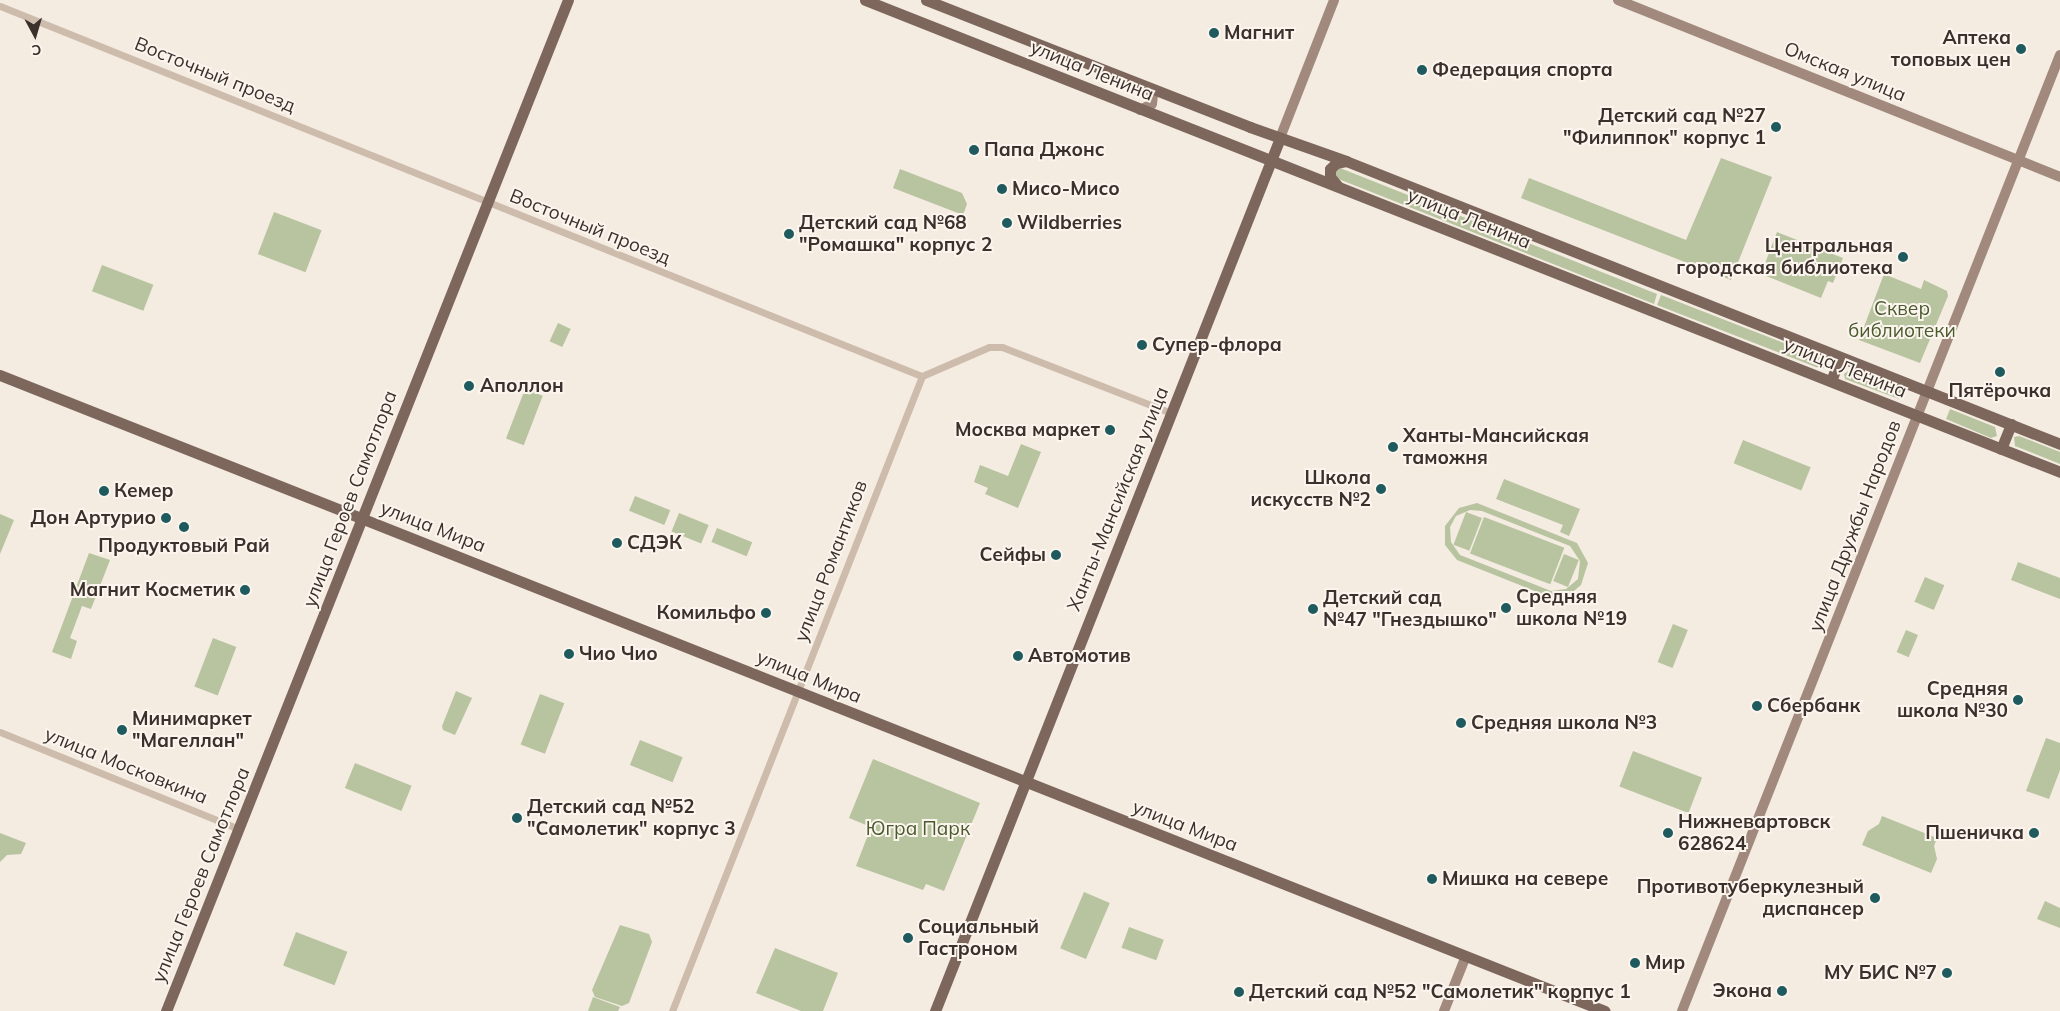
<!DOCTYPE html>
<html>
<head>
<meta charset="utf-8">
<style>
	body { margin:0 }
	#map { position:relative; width:2060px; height:1011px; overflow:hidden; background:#f4ebe1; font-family:Mulish,sans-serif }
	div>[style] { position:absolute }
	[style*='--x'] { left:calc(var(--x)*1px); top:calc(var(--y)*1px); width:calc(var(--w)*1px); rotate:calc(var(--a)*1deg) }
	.green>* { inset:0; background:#b8c4a0; transform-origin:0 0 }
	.street>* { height:7px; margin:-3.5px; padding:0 3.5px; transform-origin:3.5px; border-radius:3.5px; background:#cdbbac }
	.secondary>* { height:10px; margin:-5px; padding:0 5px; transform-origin:5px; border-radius:5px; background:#a18a7d }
	.primary>* { height:11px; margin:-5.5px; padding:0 5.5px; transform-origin:5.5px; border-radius:5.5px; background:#7d675c }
	.dots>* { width:14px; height:14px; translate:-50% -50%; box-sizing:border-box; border:2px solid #fbf5ee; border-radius:50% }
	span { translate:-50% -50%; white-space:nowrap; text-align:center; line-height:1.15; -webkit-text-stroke:4px #fbf5ee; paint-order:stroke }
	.poi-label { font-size:19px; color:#3b302b; font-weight:700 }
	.left { translate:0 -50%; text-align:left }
	.right { translate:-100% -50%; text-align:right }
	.street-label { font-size:19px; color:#3b302b }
	.park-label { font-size:19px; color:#4a5a2e }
	.north { position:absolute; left:10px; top:10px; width:50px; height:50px; -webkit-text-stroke:4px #fbf5ee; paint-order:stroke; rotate:174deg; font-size:14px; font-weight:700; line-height:20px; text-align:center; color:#3b302b }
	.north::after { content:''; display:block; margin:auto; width:18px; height:22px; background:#3b302b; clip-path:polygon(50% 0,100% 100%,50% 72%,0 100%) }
</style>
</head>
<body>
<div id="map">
	<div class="green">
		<i style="clip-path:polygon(1721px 158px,1772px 177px,1731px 280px,1521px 198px,1529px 178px,1686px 240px)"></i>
		<i style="clip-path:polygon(1340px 168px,1657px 294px,1654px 304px,1336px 178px,1335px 172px)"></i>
		<i style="clip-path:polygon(900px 169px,962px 193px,967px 204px,963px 215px,893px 188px)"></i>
		<i style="left:274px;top:212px;width:51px;height:45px;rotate:21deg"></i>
		<i style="clip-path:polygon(1777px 232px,1843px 258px,1833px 283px,1828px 281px,1821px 298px,1761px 274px)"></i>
		<i style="left:102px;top:265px;width:55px;height:28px;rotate:21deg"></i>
		<i style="clip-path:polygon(1884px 274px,1921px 289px,1924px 280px,1947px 291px,1948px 296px,1920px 363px,1859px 340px)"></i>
		<i style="clip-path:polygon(1661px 295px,1825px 359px,1827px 367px,1821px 369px,1657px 305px)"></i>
		<i style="left:558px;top:323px;width:14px;height:20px;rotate:25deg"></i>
		<i style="clip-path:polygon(1851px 369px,1902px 390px,1899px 399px,1845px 379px,1844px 374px)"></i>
		<i style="left:525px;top:389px;width:19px;height:53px;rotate:21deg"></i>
		<i style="clip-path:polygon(1950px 409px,1995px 427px,1997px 436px,1991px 438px,1946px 419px)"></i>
		<i style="clip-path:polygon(2019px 436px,2060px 452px,2060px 464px,2015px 446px,2014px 437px)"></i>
		<i style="left:1743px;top:440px;width:73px;height:25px;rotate:22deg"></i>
		<i style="clip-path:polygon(1021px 444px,1041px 452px,1018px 508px,985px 494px,988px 488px,974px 482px,980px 465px,1008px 476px)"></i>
		<i style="clip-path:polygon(1504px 479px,1580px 509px,1569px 536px,1560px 532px,1563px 525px,1496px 499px)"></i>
		<i style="left:635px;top:496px;width:38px;height:16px;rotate:22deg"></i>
		<i style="clip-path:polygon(evenodd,1477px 503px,1577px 543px,1588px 563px,1581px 585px,1569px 595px,1550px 597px,1457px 560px,1445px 545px,1445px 526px,1459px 508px,1477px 503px,1470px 510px,1482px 511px,1570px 546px,1580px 561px,1578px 579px,1566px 589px,1551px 591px,1460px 555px,1451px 542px,1450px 527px,1456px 516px,1470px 510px)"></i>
		<i style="left:1466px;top:512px;width:17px;height:35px;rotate:21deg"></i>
		<i style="left:679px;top:513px;width:32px;height:20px;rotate:22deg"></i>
		<i style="clip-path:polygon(0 514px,14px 520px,0 554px)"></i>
		<i style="left:1484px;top:517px;width:86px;height:39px;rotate:21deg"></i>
		<i style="left:717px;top:528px;width:38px;height:15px;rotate:22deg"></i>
		<i style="clip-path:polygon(89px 553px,110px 560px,91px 609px,82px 606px,70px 638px,77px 641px,71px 659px,52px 652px)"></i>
		<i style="left:1564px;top:554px;width:16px;height:29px;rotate:22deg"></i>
		<i style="clip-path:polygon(2018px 562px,2060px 578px,2060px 599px,2011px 580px)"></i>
		<i style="left:1925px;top:577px;width:21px;height:27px;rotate:23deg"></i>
		<i style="left:1673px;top:624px;width:16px;height:41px;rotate:22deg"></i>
		<i style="left:1906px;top:630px;width:13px;height:24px;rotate:23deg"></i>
		<i style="left:213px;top:638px;width:25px;height:52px;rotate:21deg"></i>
		<i style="clip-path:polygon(456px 691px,472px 698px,455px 735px,443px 730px,442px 726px)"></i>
		<i style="left:540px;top:694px;width:26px;height:54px;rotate:21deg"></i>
		<i style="clip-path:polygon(2046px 738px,2060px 743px,2060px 770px,2049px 799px,2026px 791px)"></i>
		<i style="left:640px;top:740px;width:46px;height:27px;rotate:22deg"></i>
		<i style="left:1633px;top:751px;width:74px;height:38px;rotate:21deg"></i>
		<i style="clip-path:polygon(873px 759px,980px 803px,944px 891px,926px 884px,923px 890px,856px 866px,871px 827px,849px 818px)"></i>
		<i style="left:355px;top:763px;width:61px;height:27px;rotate:22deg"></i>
		<i style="clip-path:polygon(1882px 816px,1937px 838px,1934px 846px,1937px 859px,1931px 873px,1862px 845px,1868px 831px,1879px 824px)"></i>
		<i style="clip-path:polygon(0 833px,26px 843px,21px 854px,7px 855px,0 862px)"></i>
		<i style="left:1084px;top:892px;width:28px;height:61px;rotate:23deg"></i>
		<i style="clip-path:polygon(2045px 901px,2060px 908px,2060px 928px,2037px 919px)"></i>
		<i style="clip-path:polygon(620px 925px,649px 934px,652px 942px,629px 1003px,622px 1006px,595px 997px,592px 990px)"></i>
		<i style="left:1129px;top:927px;width:37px;height:22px;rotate:20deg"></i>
		<i style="left:296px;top:932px;width:55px;height:36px;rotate:21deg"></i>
		<i style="clip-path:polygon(775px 948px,838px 973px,823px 1011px,801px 1011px,756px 993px)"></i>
		<i style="clip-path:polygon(593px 997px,620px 1007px,618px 1011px,588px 1011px)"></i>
	</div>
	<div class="street">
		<i style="--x:0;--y:6;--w:993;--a:21.87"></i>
		<i style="--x:922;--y:376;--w:73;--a:-23.4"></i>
		<i style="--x:989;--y:347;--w:13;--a:0"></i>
		<i style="--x:1002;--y:347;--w:181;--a:21.3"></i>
		<i style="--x:0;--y:732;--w:258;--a:22.1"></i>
		<i style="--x:672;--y:1011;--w:682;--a:-68.51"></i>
	</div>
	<div class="secondary">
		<i style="--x:1618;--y:0;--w:476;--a:21.8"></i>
		<i style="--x:1140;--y:110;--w:13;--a:-27"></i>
		<i style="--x:1152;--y:104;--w:9;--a:-84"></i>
		<i style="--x:1153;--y:95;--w:9;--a:-126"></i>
		<i style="--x:1280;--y:138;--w:148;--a:-68.6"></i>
		<i style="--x:1444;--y:1011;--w:59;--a:-68.2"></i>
		<i style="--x:1682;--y:1011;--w:1028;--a:-68.43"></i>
	</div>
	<div class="primary">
		<i style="--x:865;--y:0;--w:1285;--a:21.55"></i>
		<i style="--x:926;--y:0;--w:348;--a:21.4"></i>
		<i style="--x:1250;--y:127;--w:102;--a:19.5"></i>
		<i style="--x:1346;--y:161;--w:768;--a:21.62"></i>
		<i style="--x:1337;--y:185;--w:11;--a:-131"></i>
		<i style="--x:1330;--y:177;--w:8;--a:-90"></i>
		<i style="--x:1330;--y:169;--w:8;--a:-45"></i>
		<i style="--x:1336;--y:163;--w:10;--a:-11"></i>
		<i style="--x:0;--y:375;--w:1726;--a:21.62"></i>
		<i style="--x:1831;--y:381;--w:25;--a:-69"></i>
		<i style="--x:2001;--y:449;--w:27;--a:-68"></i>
		<i style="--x:166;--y:1011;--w:1088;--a:-68.32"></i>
		<i style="--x:935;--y:1011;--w:939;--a:-68.44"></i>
	</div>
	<div class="dots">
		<i style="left:1214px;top:33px;background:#1f5a5e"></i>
		<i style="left:2021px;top:49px;background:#1f5a5e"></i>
		<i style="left:1422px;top:70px;background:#1f5a5e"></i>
		<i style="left:1776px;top:127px;background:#1f5a5e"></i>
		<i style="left:974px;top:150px;background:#1f5a5e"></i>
		<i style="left:1002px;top:189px;background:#1f5a5e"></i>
		<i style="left:1007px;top:223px;background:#1f5a5e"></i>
		<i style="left:789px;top:234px;background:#1f5a5e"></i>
		<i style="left:1903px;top:257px;background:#1f5a5e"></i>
		<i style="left:1142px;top:345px;background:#1f5a5e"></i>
		<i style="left:2000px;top:372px;background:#1f5a5e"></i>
		<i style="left:469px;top:386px;background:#1f5a5e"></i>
		<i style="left:1110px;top:430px;background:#1f5a5e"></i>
		<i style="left:1393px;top:447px;background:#1f5a5e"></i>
		<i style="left:1381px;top:489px;background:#1f5a5e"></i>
		<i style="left:104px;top:491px;background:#1f5a5e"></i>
		<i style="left:166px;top:518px;background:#1f5a5e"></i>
		<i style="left:184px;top:527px;background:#1f5a5e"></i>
		<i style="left:617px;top:543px;background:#1f5a5e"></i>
		<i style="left:1056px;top:555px;background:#1f5a5e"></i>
		<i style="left:245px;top:590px;background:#1f5a5e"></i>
		<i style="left:1506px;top:608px;background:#1f5a5e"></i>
		<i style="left:1313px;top:609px;background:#1f5a5e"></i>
		<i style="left:766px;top:613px;background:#1f5a5e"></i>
		<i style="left:569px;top:654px;background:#1f5a5e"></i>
		<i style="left:1018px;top:656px;background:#1f5a5e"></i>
		<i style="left:2018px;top:700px;background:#1f5a5e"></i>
		<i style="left:1757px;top:706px;background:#1f5a5e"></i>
		<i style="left:1461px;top:723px;background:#1f5a5e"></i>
		<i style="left:122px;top:730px;background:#1f5a5e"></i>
		<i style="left:517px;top:818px;background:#1f5a5e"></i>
		<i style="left:1668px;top:833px;background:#1f5a5e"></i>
		<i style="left:2034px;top:833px;background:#1f5a5e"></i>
		<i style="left:1432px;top:879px;background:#1f5a5e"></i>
		<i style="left:1875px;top:898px;background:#1f5a5e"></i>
		<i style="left:908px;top:938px;background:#1f5a5e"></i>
		<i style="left:1635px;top:963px;background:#1f5a5e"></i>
		<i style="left:1947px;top:973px;background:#1f5a5e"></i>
		<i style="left:1782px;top:991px;background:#1f5a5e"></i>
		<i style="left:1239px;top:992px;background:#1f5a5e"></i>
	</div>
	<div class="poi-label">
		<span class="left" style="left:1224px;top:33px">Магнит</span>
		<span class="right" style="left:2011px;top:49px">Аптека<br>топовых цен</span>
		<span class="left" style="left:1432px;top:70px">Федерация спорта</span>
		<span class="right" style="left:1766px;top:127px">Детский сад №27<br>"Филиппок" корпус 1</span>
		<span class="left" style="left:984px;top:150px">Папа Джонс</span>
		<span class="left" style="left:1012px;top:189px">Мисо-Мисо</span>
		<span class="left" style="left:799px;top:234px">Детский сад №68<br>"Ромашка" корпус 2</span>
		<span class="left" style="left:1017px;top:223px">Wildberries</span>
		<span class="right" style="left:1893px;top:257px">Центральная<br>городская библиотека</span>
		<span class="left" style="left:1152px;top:345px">Супер-флора</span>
		<span class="left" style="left:480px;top:386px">Аполлон</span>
		<span style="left:2000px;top:391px">Пятёрочка</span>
		<span class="right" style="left:1100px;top:430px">Москва маркет</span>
		<span class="left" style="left:1403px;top:447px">Ханты-Мансийская<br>таможня</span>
		<span class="right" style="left:1371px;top:489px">Школа<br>искусств №2</span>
		<span class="left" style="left:114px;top:491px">Кемер</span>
		<span class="right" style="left:156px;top:518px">Дон Артурио</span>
		<span class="left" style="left:627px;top:543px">СДЭК</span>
		<span style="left:184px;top:546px">Продуктовый Рай</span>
		<span class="right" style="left:1046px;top:555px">Сейфы</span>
		<span class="right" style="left:235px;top:590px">Магнит Косметик</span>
		<span class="left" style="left:1516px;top:608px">Средняя<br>школа №19</span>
		<span class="left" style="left:1323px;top:609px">Детский сад<br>№47 "Гнездышко"</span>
		<span class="right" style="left:756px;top:613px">Комильфо</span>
		<span class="left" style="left:579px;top:654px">Чио Чио</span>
		<span class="left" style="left:1028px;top:656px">Автомотив</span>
		<span class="right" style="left:2008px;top:700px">Средняя<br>школа №30</span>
		<span class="left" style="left:1767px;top:706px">Сбербанк</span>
		<span class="left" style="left:132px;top:730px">Минимаркет<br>"Магеллан"</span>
		<span class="left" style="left:1471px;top:723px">Средняя школа №3</span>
		<span class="left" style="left:527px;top:818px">Детский сад №52<br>"Самолетик" корпус 3</span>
		<span class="left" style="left:1678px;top:833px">Нижневартовск<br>628624</span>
		<span class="right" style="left:2024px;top:833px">Пшеничка</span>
		<span class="left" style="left:1442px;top:879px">Мишка на севере</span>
		<span class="right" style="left:1864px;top:898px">Противотуберкулезный<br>диспансер</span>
		<span class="left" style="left:918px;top:938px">Социальный<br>Гастроном</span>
		<span class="left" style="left:1645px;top:963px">Мир</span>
		<span class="right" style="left:1937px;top:973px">МУ БИС №7</span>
		<span class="right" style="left:1772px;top:991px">Экона</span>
		<span class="left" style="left:1249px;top:992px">Детский сад №52 "Самолетик" корпус 1</span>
	</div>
	<div class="street-label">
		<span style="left:1092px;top:71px;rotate:22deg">улица Ленина</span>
		<span style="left:1845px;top:72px;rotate:22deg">Омская улица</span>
		<span style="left:215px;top:75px;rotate:22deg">Восточный проезд</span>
		<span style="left:1469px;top:219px;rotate:22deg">улица Ленина</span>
		<span style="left:590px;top:227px;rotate:22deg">Восточный проезд</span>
		<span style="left:1845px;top:368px;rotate:22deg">улица Ленина</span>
		<span style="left:350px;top:499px;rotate:-69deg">улица Героев Самотлора</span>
		<span style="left:1118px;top:499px;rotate:-68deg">Ханты-Мансийская улица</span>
		<span style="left:1855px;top:526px;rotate:-69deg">улица Дружбы Народов</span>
		<span style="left:433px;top:527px;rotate:21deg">улица Мира</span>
		<span style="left:831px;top:561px;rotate:-69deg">улица Романтиков</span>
		<span style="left:809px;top:677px;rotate:22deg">улица Мира</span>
		<span style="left:126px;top:766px;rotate:22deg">улица Московкина</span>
		<span style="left:1185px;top:826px;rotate:21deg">улица Мира</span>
		<span style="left:201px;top:875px;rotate:-68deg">улица Героев Самотлора</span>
	</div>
	<div class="park-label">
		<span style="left:1902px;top:320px">Сквер<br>библиотеки</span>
		<span style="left:918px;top:829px">Югра Парк</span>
	</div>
	<div class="north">С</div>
</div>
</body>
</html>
